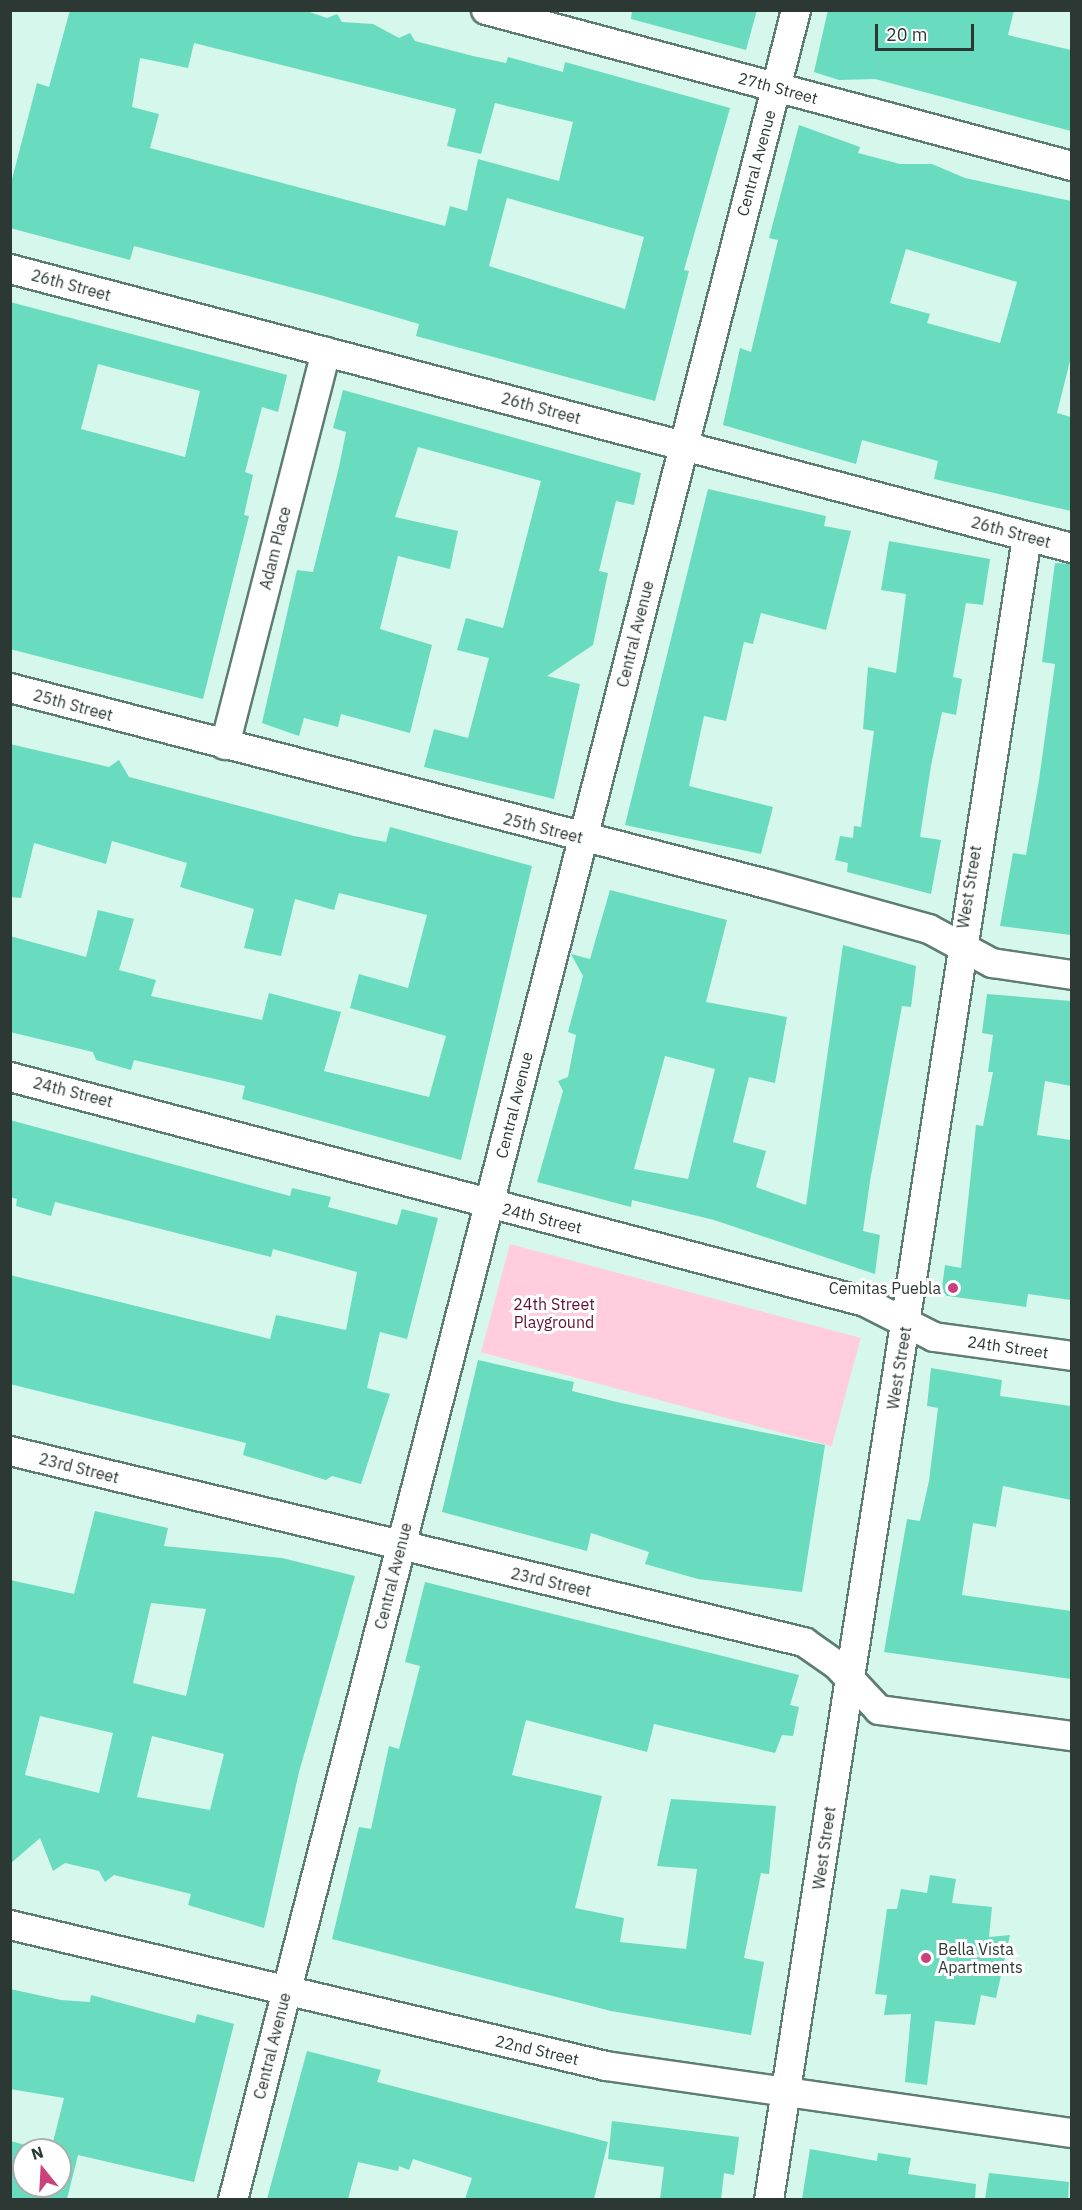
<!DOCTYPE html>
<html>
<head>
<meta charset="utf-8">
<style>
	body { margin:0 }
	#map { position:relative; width:1082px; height:2210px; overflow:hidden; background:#d6f7ec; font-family:"IBM Plex Sans",sans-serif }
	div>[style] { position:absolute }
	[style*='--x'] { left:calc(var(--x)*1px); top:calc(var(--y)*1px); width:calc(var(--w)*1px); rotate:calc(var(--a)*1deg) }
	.green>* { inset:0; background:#ffcddd; transform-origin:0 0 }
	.building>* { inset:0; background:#69dcbf }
	.roads { filter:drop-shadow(2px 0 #5e7c73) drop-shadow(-2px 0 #5e7c73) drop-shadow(0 2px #5e7c73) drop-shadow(0 -2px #5e7c73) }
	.minor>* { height:28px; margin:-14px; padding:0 14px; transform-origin:14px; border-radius:14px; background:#fff }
	.dots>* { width:16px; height:16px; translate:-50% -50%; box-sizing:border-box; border:3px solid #fff; border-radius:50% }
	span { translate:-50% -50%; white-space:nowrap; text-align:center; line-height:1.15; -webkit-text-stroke:6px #fff; paint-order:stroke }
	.street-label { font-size:16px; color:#2b3834 }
	.poi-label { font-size:16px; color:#2b3834 }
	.right { translate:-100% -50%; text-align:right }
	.left { translate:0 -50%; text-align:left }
	.park-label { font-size:16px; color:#601136 }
	.frame { position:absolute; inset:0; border:12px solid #2b3834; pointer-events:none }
	.north { position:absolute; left:12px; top:2138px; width:60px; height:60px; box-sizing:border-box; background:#fff; border:2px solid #aaafae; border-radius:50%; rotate:342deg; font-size:16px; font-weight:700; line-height:24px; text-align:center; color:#2b3834 }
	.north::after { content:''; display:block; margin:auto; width:21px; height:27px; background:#ca417c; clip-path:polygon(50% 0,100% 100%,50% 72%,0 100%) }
	.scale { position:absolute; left:875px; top:24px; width:99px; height:27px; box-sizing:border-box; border:3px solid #2b3834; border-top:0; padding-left:8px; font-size:18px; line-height:21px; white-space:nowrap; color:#2b3834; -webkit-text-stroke:4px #fff; paint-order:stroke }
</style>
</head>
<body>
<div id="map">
	<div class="green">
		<i style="left:510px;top:1244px;width:363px;height:112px;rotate:15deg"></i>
	</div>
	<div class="building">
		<i style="clip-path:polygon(evenodd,70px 10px,304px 10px,327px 18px,337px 14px,342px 22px,373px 24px,399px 38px,410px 33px,415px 41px,473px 56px,506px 63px,508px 57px,563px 72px,565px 62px,730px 108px,684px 270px,689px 271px,655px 401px,416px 336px,419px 324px,324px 296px,134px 246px,130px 260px,10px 228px,10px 187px,37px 83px,49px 87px,70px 10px,194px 43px,456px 109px,447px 146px,481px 154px,495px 103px,573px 122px,559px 181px,478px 159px,467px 211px,450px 206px,445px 226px,150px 148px,159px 114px,132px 107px,140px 58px,188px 68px,194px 43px,70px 10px,507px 198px,644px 237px,625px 309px,489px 266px,507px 198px)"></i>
		<i style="clip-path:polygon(632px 10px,757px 10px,746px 50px,631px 19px)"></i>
		<i style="clip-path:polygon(828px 10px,1014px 10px,1008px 35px,1071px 50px,1071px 131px,875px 79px,839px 80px,814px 72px)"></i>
		<i style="clip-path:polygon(evenodd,799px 125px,860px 147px,858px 153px,900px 164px,932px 164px,965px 178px,1071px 201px,1071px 357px,1057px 413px,1071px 417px,1071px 511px,934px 479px,938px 461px,862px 440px,856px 464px,723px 425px,740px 348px,751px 352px,778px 240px,769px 238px,799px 125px,906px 249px,1017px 282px,1000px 343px,927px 323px,930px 314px,890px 303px,906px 249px)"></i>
		<i style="clip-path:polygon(evenodd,10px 302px,287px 375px,278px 412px,262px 407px,253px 442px,245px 472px,253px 475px,244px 515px,249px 516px,203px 699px,10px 649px,10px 302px,98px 364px,200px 391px,185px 457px,81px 429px,98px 364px)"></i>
		<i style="clip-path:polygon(343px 390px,641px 473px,634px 505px,616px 501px,599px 571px,608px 573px,593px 645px,547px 676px,580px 684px,554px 799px,424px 767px,434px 729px,468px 738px,489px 658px,457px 650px,466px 618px,503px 628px,541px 481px,418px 447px,395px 517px,458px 531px,450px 569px,398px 556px,380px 629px,432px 645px,410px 733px,341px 714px,338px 727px,304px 718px,299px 736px,262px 723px,297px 570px,313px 572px,339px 467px,346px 432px,333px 428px)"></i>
		<i style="clip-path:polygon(708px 489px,826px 516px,824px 526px,851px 531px,826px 630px,761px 613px,753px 644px,744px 642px,726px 721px,704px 716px,689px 786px,773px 807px,761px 854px,625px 825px)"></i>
		<i style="clip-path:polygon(889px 541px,990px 559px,983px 605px,966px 603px,953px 677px,962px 679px,956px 715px,942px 712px,931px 766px,920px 837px,941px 840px,931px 894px,847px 872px,848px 863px,835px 860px,840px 836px,853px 838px,854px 826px,861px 827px,874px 731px,863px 729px,868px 667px,896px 673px,906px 594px,881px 590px)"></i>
		<i style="clip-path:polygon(1055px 563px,1071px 564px,1071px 935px,1000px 926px,1013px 853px,1026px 855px,1039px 780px,1055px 664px,1042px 662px)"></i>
		<i style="clip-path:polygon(10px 744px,109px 767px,119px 760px,129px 777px,354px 836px,386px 842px,390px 827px,532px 866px,461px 1160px,242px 1099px,245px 1086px,134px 1060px,131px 1070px,96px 1060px,93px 1052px,10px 1032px,10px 936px,86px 957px,98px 910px,134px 919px,119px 970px,156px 980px,151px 996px,262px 1020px,269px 993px,341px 1012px,324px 1071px,429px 1097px,446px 1036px,350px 1008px,359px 974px,408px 988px,427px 915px,339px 893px,334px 910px,295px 899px,281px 956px,244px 948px,254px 909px,180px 887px,187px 863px,112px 841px,106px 864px,34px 843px,21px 898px,10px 897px)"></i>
		<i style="clip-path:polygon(evenodd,610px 890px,727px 920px,706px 1002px,787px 1017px,775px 1083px,749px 1077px,733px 1142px,766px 1151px,756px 1187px,806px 1205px,843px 945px,916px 966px,911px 1007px,902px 1006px,870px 1181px,863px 1231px,880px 1235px,875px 1274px,714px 1220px,632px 1200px,631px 1207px,537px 1182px,563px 1091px,558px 1081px,568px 1077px,576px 1035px,568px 1032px,583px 976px,571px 954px,590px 959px,610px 890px,665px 1056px,715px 1069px,688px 1179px,634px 1169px,665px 1056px)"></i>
		<i style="clip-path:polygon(987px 994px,1071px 1001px,1071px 1086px,1045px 1081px,1037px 1135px,1071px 1140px,1071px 1300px,1028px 1294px,1026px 1307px,941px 1295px,945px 1265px,961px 1268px,976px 1125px,983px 1126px,993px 1072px,988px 1072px,993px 1035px,982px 1033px)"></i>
		<i style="clip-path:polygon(10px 1120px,290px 1196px,292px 1188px,331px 1197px,328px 1207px,397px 1225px,402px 1209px,438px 1218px,407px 1339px,380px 1332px,367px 1388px,390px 1394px,361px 1484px,332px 1476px,326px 1480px,243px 1455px,246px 1443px,10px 1384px,10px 1275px,270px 1339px,276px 1315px,346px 1330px,357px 1272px,273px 1249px,271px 1257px,55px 1202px,51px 1216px,16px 1206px,17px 1199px,10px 1197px)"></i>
		<i style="clip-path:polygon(478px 1360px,574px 1382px,572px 1391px,621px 1403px,825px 1445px,802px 1592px,698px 1579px,645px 1564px,649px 1552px,591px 1533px,587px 1551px,442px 1512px)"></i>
		<i style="clip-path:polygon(931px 1368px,1002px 1380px,1000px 1396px,1071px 1406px,1071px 1500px,1003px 1486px,996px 1527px,973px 1523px,962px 1595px,1071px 1611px,1071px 1679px,884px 1652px,907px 1519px,920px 1521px,929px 1481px,938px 1408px,927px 1406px)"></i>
		<i style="clip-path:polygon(evenodd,95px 1511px,168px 1528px,164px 1546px,282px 1558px,355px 1576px,299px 1772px,264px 1928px,188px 1905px,191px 1894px,114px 1875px,105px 1882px,99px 1871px,65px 1863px,53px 1871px,40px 1838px,10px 1864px,10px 1580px,74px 1594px,95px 1511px,151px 1603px,206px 1609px,186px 1696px,133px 1683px,151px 1603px,95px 1511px,40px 1716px,113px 1733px,99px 1793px,25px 1775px,40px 1716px,95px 1511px,152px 1736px,224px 1754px,210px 1810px,137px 1797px,152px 1736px)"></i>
		<i style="clip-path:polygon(425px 1582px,799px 1675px,790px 1705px,799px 1707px,793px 1736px,782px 1735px,775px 1753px,654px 1724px,647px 1752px,526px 1720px,512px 1775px,602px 1796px,575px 1908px,624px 1918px,620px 1942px,686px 1949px,697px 1869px,657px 1866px,671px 1799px,776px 1806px,769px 1874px,761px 1873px,744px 1958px,764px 1962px,751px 2035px,611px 2011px,332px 1939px,359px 1827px,371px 1829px,389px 1746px,399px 1749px,420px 1666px,405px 1662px)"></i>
		<i style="clip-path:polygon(930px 1875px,956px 1879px,952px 1903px,992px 1907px,989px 1937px,1010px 1935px,996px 1998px,981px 1995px,975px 2025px,935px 2021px,927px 2085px,905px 2082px,911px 2014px,884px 2015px,887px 1995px,875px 1994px,887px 1909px,897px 1909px,901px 1889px,927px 1893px)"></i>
		<i style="clip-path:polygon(10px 1989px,61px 2000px,90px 2002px,91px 1995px,195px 2023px,197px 2014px,234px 2024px,194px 2182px,78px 2155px,67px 2199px,10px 2199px,10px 2141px,45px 2150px,24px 2150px,24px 2186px,60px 2186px,60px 2150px,51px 2150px,64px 2098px,10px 2089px)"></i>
		<i style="clip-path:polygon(307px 2051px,381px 2070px,377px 2082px,608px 2142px,594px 2199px,465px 2199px,472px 2178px,413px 2159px,409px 2170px,399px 2166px,398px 2171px,358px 2162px,348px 2199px,267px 2199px)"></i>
		<i style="clip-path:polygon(612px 2121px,739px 2137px,734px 2175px,724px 2173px,721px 2199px,660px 2199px,664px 2167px,608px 2159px)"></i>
		<i style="clip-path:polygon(810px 2149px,877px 2161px,878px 2153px,911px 2158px,908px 2174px,976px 2184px,975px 2199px,802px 2199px)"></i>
		<i style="clip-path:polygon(989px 2173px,1069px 2182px,1068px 2199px,985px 2199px)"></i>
	</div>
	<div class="roads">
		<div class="minor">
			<i style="--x:486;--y:10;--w:606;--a:14.91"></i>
			<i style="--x:10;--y:269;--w:1098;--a:14.72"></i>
			<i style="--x:10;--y:688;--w:782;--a:14.52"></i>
			<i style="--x:767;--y:884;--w:168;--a:15.5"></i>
			<i style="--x:929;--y:929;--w:72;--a:28.4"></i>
			<i style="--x:992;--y:963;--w:81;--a:8.5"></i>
			<i style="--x:225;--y:745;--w:406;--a:-75.6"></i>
			<i style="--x:10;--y:1077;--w:884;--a:14.74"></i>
			<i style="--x:865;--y:1302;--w:77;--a:26.9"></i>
			<i style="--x:934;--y:1337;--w:139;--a:7.8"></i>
			<i style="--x:10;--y:1451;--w:817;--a:13.53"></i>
			<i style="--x:804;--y:1642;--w:39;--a:35"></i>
			<i style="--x:836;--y:1664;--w:63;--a:46.9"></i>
			<i style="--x:879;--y:1710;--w:195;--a:7.7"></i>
			<i style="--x:10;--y:1925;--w:612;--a:13.31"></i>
			<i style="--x:606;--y:2066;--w:471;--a:8.2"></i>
			<i style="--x:233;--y:2200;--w:2261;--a:-75.58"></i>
			<i style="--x:769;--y:2200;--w:1683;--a:-81.18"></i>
		</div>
	</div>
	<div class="dots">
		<i style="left:953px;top:1288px;background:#ca417c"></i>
		<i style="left:926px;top:1958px;background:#ca417c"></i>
	</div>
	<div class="street-label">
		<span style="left:778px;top:88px;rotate:15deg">27th Street</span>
		<span style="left:756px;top:163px;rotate:-75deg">Central Avenue</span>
		<span style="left:71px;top:285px;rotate:15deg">26th Street</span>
		<span style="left:541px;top:408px;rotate:15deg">26th Street</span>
		<span style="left:1011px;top:532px;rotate:15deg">26th Street</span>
		<span style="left:275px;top:548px;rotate:-76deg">Adam Place</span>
		<span style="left:635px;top:634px;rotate:-76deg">Central Avenue</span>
		<span style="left:73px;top:705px;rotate:15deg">25th Street</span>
		<span style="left:543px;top:828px;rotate:14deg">25th Street</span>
		<span style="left:969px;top:887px;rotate:-81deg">West Street</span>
		<span style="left:73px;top:1092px;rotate:14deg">24th Street</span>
		<span style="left:514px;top:1105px;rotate:-76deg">Central Avenue</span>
		<span style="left:542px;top:1218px;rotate:14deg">24th Street</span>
		<span style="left:1008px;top:1347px;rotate:8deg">24th Street</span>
		<span style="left:899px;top:1368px;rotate:-81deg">West Street</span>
		<span style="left:79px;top:1468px;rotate:14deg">23rd Street</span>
		<span style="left:393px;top:1576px;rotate:-76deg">Central Avenue</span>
		<span style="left:551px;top:1582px;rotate:13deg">23rd Street</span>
		<span style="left:824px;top:1848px;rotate:-82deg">West Street</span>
		<span style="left:272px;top:2046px;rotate:-76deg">Central Avenue</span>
		<span style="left:537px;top:2050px;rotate:13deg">22nd Street</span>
	</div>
	<div class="poi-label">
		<span class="right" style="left:941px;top:1288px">Cemitas Puebla</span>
		<span class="left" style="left:938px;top:1958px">Bella Vista<br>Apartments</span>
	</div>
	<div class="park-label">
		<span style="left:554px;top:1313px">24th Street<br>Playground</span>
	</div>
	<div class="frame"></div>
	<div class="north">N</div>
	<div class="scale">20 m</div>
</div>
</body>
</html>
